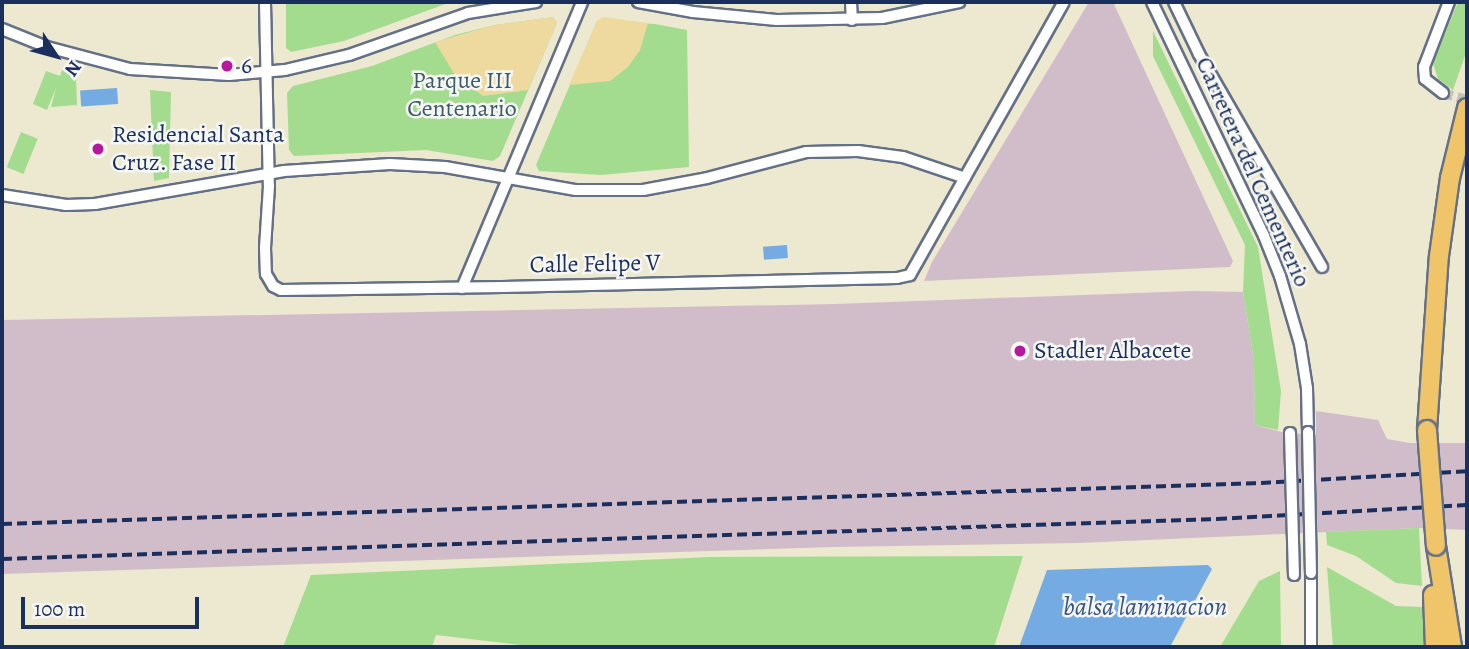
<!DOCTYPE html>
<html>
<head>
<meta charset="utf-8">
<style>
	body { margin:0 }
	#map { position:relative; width:1469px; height:649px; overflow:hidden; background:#ede8d0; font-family:Alegreya,serif }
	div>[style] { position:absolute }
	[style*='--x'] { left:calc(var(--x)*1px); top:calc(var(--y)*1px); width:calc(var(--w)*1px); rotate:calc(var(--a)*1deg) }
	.industrial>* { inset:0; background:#d1bdca }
	.green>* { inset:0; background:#a3dc8f; transform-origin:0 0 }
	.sand>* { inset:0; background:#eeda9e }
	.water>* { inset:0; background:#73abe2; transform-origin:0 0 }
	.street-tunnel>* { height:10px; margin-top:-5px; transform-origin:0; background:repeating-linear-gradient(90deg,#c3c3b9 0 10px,transparent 0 15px) }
	.roads { filter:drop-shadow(2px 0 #647086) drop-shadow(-2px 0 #647086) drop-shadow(0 2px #647086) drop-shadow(0 -2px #647086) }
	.street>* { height:10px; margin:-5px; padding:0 5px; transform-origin:5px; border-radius:5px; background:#fff }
	.highway>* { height:18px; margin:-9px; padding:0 9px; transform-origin:9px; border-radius:9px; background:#f0c469 }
	.rail>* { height:3.5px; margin-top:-1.75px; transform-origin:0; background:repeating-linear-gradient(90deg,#1b2f5e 0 10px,transparent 0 15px) }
	.bridges { filter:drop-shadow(2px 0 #647086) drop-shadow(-2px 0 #647086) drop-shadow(0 2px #647086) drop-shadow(0 -2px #647086) }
	.street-bridge>* { height:10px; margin:-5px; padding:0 5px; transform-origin:5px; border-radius:5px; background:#fff }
	.highway-bridge>* { height:18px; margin:-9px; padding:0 9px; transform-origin:9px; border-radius:9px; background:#f0c469 }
	.dots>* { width:19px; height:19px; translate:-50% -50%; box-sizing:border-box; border:4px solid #f6f6f2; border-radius:50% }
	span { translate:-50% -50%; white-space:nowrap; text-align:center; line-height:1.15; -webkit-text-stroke:5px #f6f6f2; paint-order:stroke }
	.poi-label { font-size:24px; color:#1b2f5e }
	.left { translate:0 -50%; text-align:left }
	.park-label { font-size:24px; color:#3d5a6a }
	.street-label { font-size:24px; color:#1b2f5e }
	.water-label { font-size:26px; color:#355486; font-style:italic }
	.frame { position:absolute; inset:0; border:4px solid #1b2f5e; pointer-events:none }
	.north { position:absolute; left:21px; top:21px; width:70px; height:70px; -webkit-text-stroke:5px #f6f6f2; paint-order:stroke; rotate:126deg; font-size:19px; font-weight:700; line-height:28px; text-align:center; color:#1b2f5e }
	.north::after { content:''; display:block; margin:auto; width:24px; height:32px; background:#1b2f5e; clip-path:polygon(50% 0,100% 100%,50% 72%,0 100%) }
	.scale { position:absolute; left:21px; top:597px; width:178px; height:32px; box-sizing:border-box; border:4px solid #1b2f5e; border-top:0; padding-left:9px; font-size:21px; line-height:24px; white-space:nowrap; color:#1b2f5e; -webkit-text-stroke:5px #f6f6f2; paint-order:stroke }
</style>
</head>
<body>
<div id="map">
	<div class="industrial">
		<i style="clip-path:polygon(1089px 2px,1113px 2px,1233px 261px,1230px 267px,924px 281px,932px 262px)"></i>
		<i style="clip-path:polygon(1191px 291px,1243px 292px,1254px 360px,1255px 425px,1282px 432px,1316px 435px,1316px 411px,1378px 420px,1387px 439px,1410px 443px,1467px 443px,1467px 530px,1419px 528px,1079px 543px,835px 547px,2px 574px,2px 320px,835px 304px)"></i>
	</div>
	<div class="green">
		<i style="clip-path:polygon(286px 2px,451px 2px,344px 41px,291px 52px,286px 48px)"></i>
		<i style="clip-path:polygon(1458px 2px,1467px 2px,1467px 50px,1453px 90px,1438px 79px,1433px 63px)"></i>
		<i style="clip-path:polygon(553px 17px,557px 23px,500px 156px,493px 161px,426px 150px,294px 156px,289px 150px,287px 93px,293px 86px,372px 66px,455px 35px,495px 25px)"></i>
		<i style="clip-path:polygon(597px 21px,655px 24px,687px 30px,689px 167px,601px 175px,539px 171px,536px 165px)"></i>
		<i style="clip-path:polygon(1153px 31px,1258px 247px,1281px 391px,1278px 430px,1255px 425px,1254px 360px,1243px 292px,1245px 245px,1153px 56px)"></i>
		<i style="clip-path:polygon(62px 70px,76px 77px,77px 105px,51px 107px,56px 88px,47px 110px,33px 104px,46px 71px,60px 76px)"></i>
		<i style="clip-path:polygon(150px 90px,171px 92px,169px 178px,154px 181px)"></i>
		<i style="left:21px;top:132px;width:18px;height:38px;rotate:22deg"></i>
		<i style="clip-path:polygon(1419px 528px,1422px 586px,1396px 583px,1356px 556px,1327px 545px,1326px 532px)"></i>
		<i style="clip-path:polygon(1023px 556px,994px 647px,537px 647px,436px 635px,432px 647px,283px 647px,311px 575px,710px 557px)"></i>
		<i style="clip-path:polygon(1327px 567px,1396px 606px,1422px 607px,1427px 633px,1425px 647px,1333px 647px)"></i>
		<i style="clip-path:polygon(1280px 571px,1281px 647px,1220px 647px,1259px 581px)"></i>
	</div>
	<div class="sand">
		<i style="clip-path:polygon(553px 17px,557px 23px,528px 90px,483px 96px,455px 75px,435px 42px,495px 25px)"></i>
		<i style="clip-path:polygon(603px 17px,648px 23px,640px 50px,628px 67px,610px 81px,569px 85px,597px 21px)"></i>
	</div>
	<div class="water">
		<i style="left:117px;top:88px;width:16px;height:37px;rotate:86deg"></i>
		<i style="left:787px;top:245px;width:13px;height:24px;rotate:86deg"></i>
		<i style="clip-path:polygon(1208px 565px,1212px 569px,1170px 647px,1019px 647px,1047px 570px)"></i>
	</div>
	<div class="street-tunnel">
		<i style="--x:1443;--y:93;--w:25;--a:16"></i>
	</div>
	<div class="roads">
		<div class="street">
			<i style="--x:265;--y:2;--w:184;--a:88.8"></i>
			<i style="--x:269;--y:186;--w:62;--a:93.7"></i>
			<i style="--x:265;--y:248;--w:26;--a:88"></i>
			<i style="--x:266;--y:274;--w:14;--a:60"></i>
			<i style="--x:273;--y:286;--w:9;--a:27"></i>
			<i style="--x:281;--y:290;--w:222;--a:-0.8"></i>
			<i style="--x:503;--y:287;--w:394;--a:-1.3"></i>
			<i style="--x:897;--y:278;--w:13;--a:-13"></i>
			<i style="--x:910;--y:275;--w:313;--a:-60.6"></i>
			<i style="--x:638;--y:2;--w:56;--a:10.3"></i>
			<i style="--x:693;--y:12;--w:84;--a:5.4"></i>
			<i style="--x:777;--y:20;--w:105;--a:-1.1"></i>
			<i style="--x:882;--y:18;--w:79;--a:-11.7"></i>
			<i style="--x:851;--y:2;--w:18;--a:87"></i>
			<i style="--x:1152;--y:2;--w:259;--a:64.4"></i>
			<i style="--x:1264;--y:236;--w:43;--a:68.2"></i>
			<i style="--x:1280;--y:276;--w:71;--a:73.6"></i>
			<i style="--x:1300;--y:344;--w:45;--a:81"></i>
			<i style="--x:1307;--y:388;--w:44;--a:88.7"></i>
			<i style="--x:1174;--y:2;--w:58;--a:64.3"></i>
			<i style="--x:1199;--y:54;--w:246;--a:60"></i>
			<i style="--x:2;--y:29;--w:48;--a:21.8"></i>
			<i style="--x:47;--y:47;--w:86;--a:14.8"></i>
			<i style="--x:130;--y:69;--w:99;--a:3.5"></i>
			<i style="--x:229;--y:75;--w:56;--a:-5.1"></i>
			<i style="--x:285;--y:70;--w:66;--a:-13.2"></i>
			<i style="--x:349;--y:55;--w:126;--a:-19.4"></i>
			<i style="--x:468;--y:13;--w:69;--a:-9.2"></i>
			<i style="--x:1443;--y:93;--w:23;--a:-142"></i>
			<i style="--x:1425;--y:79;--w:12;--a:-95"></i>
			<i style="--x:1424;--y:67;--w:70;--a:-69"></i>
			<i style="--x:2;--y:195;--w:65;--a:8.9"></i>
			<i style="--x:66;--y:205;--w:29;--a:-2"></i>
			<i style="--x:95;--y:204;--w:192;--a:-9.9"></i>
			<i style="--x:284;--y:171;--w:106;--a:-3.8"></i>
			<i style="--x:390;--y:164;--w:55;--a:3.1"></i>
			<i style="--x:445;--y:167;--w:133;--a:10"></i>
			<i style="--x:576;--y:190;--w:67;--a:0"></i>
			<i style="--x:643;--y:190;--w:65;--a:-10.6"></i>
			<i style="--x:707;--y:178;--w:102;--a:-14.7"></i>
			<i style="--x:806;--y:152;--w:52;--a:-1.1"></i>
			<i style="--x:858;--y:151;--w:45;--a:7.6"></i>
			<i style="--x:903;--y:157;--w:65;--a:18.7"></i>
			<i style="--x:462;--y:288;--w:310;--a:-67.2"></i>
			<i style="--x:1311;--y:647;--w:74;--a:-90"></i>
		</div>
		<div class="highway">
			<i style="--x:1427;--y:430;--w:174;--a:-86.1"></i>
			<i style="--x:1439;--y:256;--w:79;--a:-82"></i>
			<i style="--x:1450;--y:178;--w:72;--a:-76.3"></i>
			<i style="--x:1436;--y:546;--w:102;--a:81"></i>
			<i style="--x:1433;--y:595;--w:52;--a:87.8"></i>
		</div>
	</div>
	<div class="rail">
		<i style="--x:2;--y:524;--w:1260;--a:-1.87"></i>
		<i style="--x:1261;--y:483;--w:206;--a:-3.3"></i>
		<i style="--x:2;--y:559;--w:1216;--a:-1.89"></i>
		<i style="--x:1217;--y:519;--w:250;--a:-3.2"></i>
	</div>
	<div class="bridges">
		<div class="street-bridge">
			<i style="--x:1308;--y:432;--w:141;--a:88.8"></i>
			<i style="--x:1290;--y:433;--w:142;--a:88.4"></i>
		</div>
		<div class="highway-bridge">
			<i style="--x:1427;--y:430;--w:116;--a:85.6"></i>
		</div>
	</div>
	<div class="dots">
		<i style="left:227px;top:66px;background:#b5179e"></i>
		<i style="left:98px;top:149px;background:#b5179e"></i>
		<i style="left:1020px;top:351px;background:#b5179e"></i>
	</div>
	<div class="poi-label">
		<span class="left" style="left:241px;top:66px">6</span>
		<span class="left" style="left:112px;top:149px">Residencial Santa<br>Cruz. Fase II</span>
		<span class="left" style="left:1034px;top:351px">Stadler Albacete</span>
	</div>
	<div class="park-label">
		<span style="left:462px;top:95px">Parque III<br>Centenario</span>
	</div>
	<div class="street-label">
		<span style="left:1253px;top:172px;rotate:66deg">Carretera del Cementerio</span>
		<span style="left:595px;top:264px;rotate:-1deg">Calle Felipe V</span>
	</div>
	<div class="water-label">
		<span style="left:1145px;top:607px">balsa laminacion</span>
	</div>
	<div class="frame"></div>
	<div class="north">N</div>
	<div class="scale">100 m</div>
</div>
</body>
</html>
